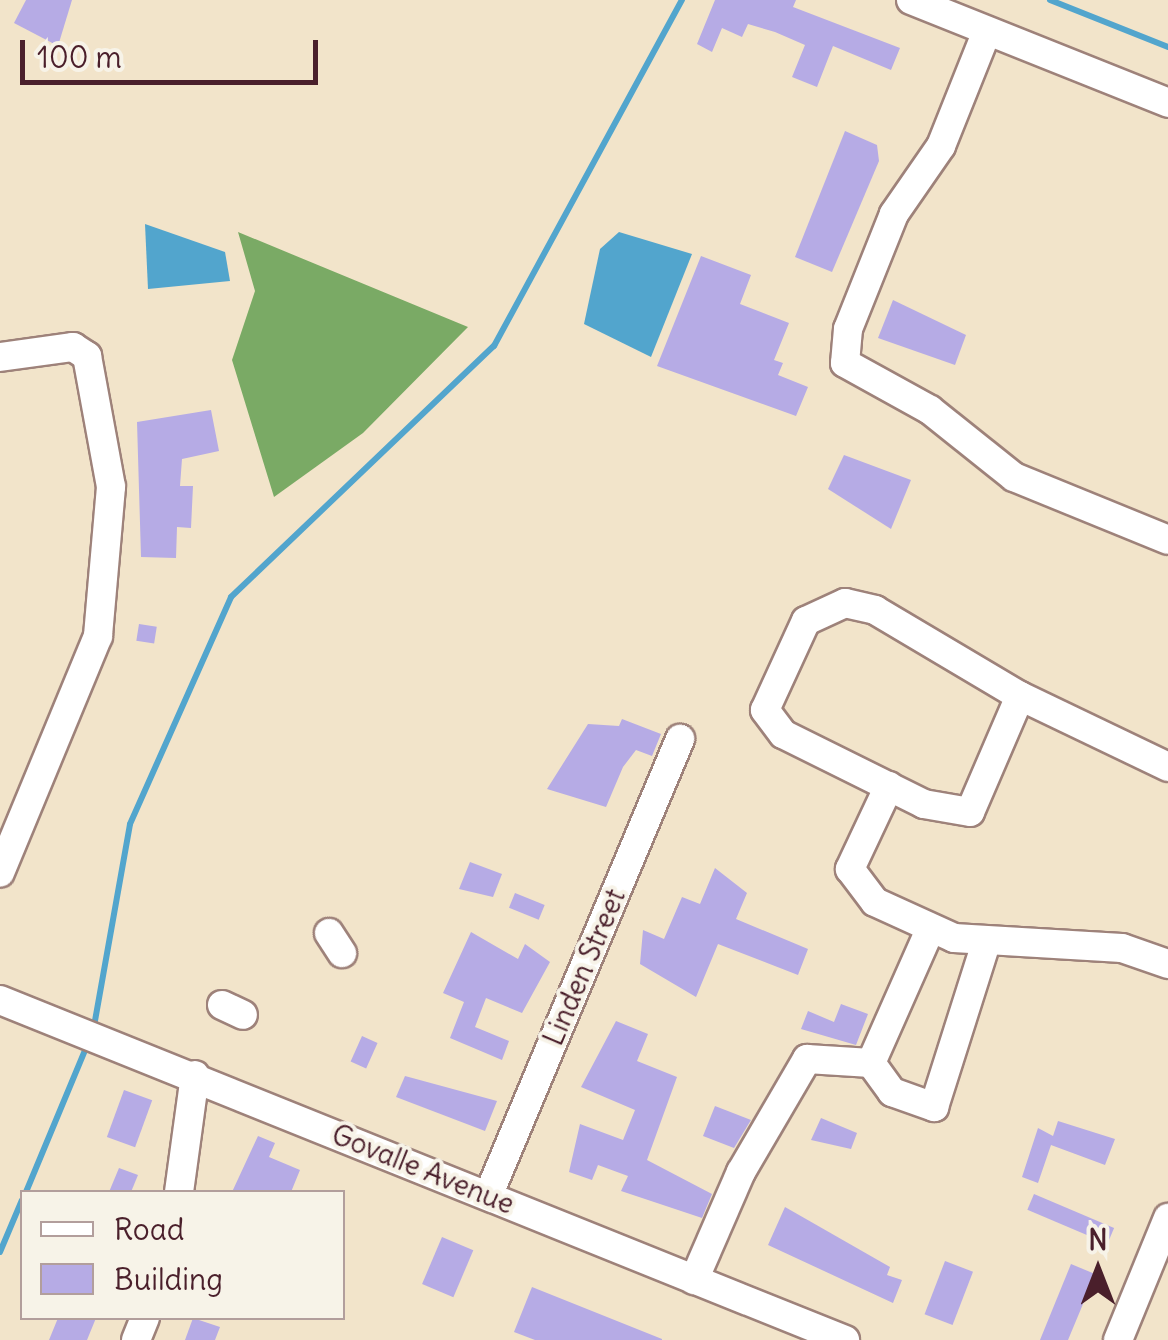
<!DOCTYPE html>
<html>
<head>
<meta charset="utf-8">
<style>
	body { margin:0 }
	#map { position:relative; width:1168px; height:1340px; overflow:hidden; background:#f2e4ca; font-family:Delius,sans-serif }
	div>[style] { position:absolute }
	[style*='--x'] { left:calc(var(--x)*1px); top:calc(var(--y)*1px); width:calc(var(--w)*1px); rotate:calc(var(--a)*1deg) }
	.forest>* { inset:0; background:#7aaa65 }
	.water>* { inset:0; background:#52a5cd }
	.stream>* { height:6px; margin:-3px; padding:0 3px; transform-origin:3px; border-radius:3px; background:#52a5cd }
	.building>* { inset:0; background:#b6abe5; transform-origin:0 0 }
	.roads { filter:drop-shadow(2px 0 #9e827a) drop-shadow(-2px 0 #9e827a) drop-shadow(0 2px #9e827a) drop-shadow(0 -2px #9e827a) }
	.minor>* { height:28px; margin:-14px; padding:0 14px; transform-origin:14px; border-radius:14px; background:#fff }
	span { translate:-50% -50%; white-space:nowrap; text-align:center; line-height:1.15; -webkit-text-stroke:8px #f7f3e8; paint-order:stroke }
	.street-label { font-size:28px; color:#4a1f2b }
	.legend { position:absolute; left:20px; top:1190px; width:325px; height:130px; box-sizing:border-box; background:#f7f3e8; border:2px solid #b29e9c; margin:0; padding:12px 18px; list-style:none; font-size:30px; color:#4a1f2b }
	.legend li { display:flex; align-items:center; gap:20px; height:50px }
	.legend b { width:50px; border:2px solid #b29e9c }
	.north { position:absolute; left:1048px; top:1220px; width:100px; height:100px; -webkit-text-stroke:8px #f7f3e8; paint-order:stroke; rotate:0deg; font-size:28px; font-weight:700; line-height:40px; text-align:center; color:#4a1f2b }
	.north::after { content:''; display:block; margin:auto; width:35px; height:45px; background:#4a1f2b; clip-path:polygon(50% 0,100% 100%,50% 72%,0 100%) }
	.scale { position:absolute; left:20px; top:40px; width:298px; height:45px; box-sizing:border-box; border:5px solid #4a1f2b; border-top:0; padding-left:12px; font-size:30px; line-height:35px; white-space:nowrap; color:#4a1f2b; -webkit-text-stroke:8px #f7f3e8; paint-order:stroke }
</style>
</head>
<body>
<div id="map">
	<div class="forest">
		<i style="clip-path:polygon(238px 232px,468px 327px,363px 433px,274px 497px,232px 360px,255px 291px)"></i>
	</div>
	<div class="water">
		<i style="clip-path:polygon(145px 224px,225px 252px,230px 281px,148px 289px)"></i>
		<i style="clip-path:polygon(619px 232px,692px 254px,651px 357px,584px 324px,600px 249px)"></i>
	</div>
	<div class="stream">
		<i style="--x:1050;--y:0;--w:127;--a:21.7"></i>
		<i style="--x:93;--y:1032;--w:211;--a:-79.9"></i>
		<i style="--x:130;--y:824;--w:248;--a:-66"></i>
		<i style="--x:231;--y:597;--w:364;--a:-43.7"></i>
		<i style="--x:494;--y:346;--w:394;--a:-61.5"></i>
		<i style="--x:26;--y:1192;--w:161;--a:-67.4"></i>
		<i style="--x:0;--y:1252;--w:56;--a:-67.1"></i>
	</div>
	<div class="building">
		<i style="clip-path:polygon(26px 0,72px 0,58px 46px,14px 23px)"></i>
		<i style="clip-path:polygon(715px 0,796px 0,793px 7px,900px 48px,891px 70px,833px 46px,817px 87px,792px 77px,805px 45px,775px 32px,748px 24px,742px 37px,722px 28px,712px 52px,697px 44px)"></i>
		<i style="clip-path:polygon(845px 131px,877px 145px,879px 161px,832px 272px,795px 257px)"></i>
		<i style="clip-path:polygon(701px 256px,751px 275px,740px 304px,789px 323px,774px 360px,783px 363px,778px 375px,808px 387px,796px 416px,657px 366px)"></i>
		<i style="clip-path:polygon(893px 300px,966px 335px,955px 365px,878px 338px)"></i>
		<i style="clip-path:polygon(211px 410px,219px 451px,182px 459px,180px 486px,193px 486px,191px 528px,177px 527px,176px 558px,141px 557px,137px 422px)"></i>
		<i style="clip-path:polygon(844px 455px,911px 480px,891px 529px,828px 489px)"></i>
		<i style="left:139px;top:624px;width:18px;height:17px;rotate:9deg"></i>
		<i style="clip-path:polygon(622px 719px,661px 734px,652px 756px,636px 750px,623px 767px,606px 807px,547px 789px,588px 724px,619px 726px)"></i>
		<i style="clip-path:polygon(470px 862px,502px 874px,493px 897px,459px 889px)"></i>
		<i style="clip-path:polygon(715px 868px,747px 893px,736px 919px,808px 949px,798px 975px,718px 944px,696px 997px,640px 964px,643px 930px,664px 939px,682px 897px,700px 904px)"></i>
		<i style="left:515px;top:893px;width:32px;height:16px;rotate:22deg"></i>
		<i style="clip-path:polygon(471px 932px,518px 959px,525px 944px,550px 962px,522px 1013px,486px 998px,475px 1027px,509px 1041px,502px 1060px,450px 1038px,464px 1002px,443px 993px)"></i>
		<i style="clip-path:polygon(841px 1004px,868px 1014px,856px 1045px,801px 1029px,808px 1011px,834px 1022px)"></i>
		<i style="clip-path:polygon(616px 1021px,648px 1034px,637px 1061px,677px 1077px,647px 1160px,712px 1194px,702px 1218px,621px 1191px,628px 1176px,598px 1165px,592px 1180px,569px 1172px,580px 1124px,623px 1140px,635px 1110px,581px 1087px)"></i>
		<i style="left:362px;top:1036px;width:17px;height:28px;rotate:24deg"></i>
		<i style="clip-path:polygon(405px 1076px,497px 1101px,485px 1131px,396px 1097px)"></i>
		<i style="left:124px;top:1090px;width:30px;height:50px;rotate:20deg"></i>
		<i style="clip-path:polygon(715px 1106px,751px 1120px,734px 1148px,703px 1136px)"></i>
		<i style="clip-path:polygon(821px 1118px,857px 1133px,851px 1149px,811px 1140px)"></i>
		<i style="clip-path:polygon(1058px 1121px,1115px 1139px,1105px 1165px,1051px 1145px,1038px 1183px,1022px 1177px,1038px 1128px,1053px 1136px)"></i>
		<i style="clip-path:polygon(258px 1136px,275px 1143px,269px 1157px,300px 1170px,291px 1192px,232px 1192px)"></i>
		<i style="clip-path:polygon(119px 1168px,138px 1175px,131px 1192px,109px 1192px)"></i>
		<i style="left:1034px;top:1194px;width:87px;height:17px;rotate:23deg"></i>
		<i style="clip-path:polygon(785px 1207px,890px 1267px,887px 1275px,902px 1280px,893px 1303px,768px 1245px)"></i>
		<i style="left:442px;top:1237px;width:34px;height:51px;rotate:23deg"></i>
		<i style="left:945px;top:1261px;width:30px;height:57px;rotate:21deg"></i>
		<i style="clip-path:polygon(1071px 1264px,1095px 1274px,1083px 1304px,1068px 1340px,1040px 1340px)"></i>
		<i style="clip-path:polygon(532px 1287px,662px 1339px,662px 1340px,535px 1340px,514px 1332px)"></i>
		<i style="clip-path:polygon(58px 1318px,96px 1318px,87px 1340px,49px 1340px)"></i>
		<i style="clip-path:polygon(193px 1318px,220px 1327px,215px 1340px,185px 1340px)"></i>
	</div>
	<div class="roads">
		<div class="minor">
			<i style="--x:911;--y:0;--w:277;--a:21.8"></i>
			<i style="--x:987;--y:31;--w:124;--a:111.8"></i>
			<i style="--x:941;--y:146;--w:83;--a:124.7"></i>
			<i style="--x:894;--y:214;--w:124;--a:111.8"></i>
			<i style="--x:848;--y:329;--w:34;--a:95"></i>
			<i style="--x:845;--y:363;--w:97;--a:28.9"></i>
			<i style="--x:930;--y:410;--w:107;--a:38.6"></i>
			<i style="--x:1014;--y:477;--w:166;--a:22.2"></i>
			<i style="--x:0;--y:357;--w:74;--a:-7.8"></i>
			<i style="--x:73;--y:347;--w:17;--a:33"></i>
			<i style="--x:87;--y:356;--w:133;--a:79.6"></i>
			<i style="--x:111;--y:487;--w:150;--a:95"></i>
			<i style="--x:98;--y:636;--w:256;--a:112.5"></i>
			<i style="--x:1020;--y:696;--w:126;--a:113.3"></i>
			<i style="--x:970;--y:812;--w:47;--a:-170.1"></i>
			<i style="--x:924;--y:804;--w:157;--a:-153.6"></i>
			<i style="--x:783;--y:734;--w:30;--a:-127"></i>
			<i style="--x:765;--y:710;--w:98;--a:-65.3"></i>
			<i style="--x:806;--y:621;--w:43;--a:-24.8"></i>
			<i style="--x:845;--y:603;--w:31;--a:13"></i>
			<i style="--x:875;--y:610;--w:169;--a:30.7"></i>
			<i style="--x:1020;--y:696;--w:164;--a:25.6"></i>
			<i style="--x:889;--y:786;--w:92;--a:115.2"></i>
			<i style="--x:850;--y:869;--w:41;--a:52.9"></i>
			<i style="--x:875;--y:902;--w:87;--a:24.5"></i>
			<i style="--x:954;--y:938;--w:168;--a:3.4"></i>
			<i style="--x:1122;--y:948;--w:49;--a:19.2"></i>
			<i style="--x:929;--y:932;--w:143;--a:113.9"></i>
			<i style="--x:871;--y:1063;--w:36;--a:54"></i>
			<i style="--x:892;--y:1092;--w:45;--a:19.7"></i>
			<i style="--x:934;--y:1107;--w:172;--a:-72.4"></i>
			<i style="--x:329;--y:933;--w:24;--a:57"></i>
			<i style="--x:0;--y:1000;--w:911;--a:21.92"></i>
			<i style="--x:222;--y:1005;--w:23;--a:25"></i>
			<i style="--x:179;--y:1192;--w:118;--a:-82.2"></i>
			<i style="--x:488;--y:1196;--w:496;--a:-67.2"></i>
			<i style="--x:694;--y:1280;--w:118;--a:-66.5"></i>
			<i style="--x:741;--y:1172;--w:131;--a:-59.7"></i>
			<i style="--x:807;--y:1059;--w:64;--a:3.6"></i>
			<i style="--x:136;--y:1340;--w:24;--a:-68"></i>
			<i style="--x:1118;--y:1340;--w:132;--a:-67.7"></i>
		</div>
	</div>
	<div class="street-label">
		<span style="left:584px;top:967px;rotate:-67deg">Linden Street</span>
		<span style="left:423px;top:1169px;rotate:22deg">Govalle Avenue</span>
	</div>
	<ul class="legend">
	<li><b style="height:12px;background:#fff"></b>Road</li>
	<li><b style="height:28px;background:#b6abe5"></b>Building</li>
	</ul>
	<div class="north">N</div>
	<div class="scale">100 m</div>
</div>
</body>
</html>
